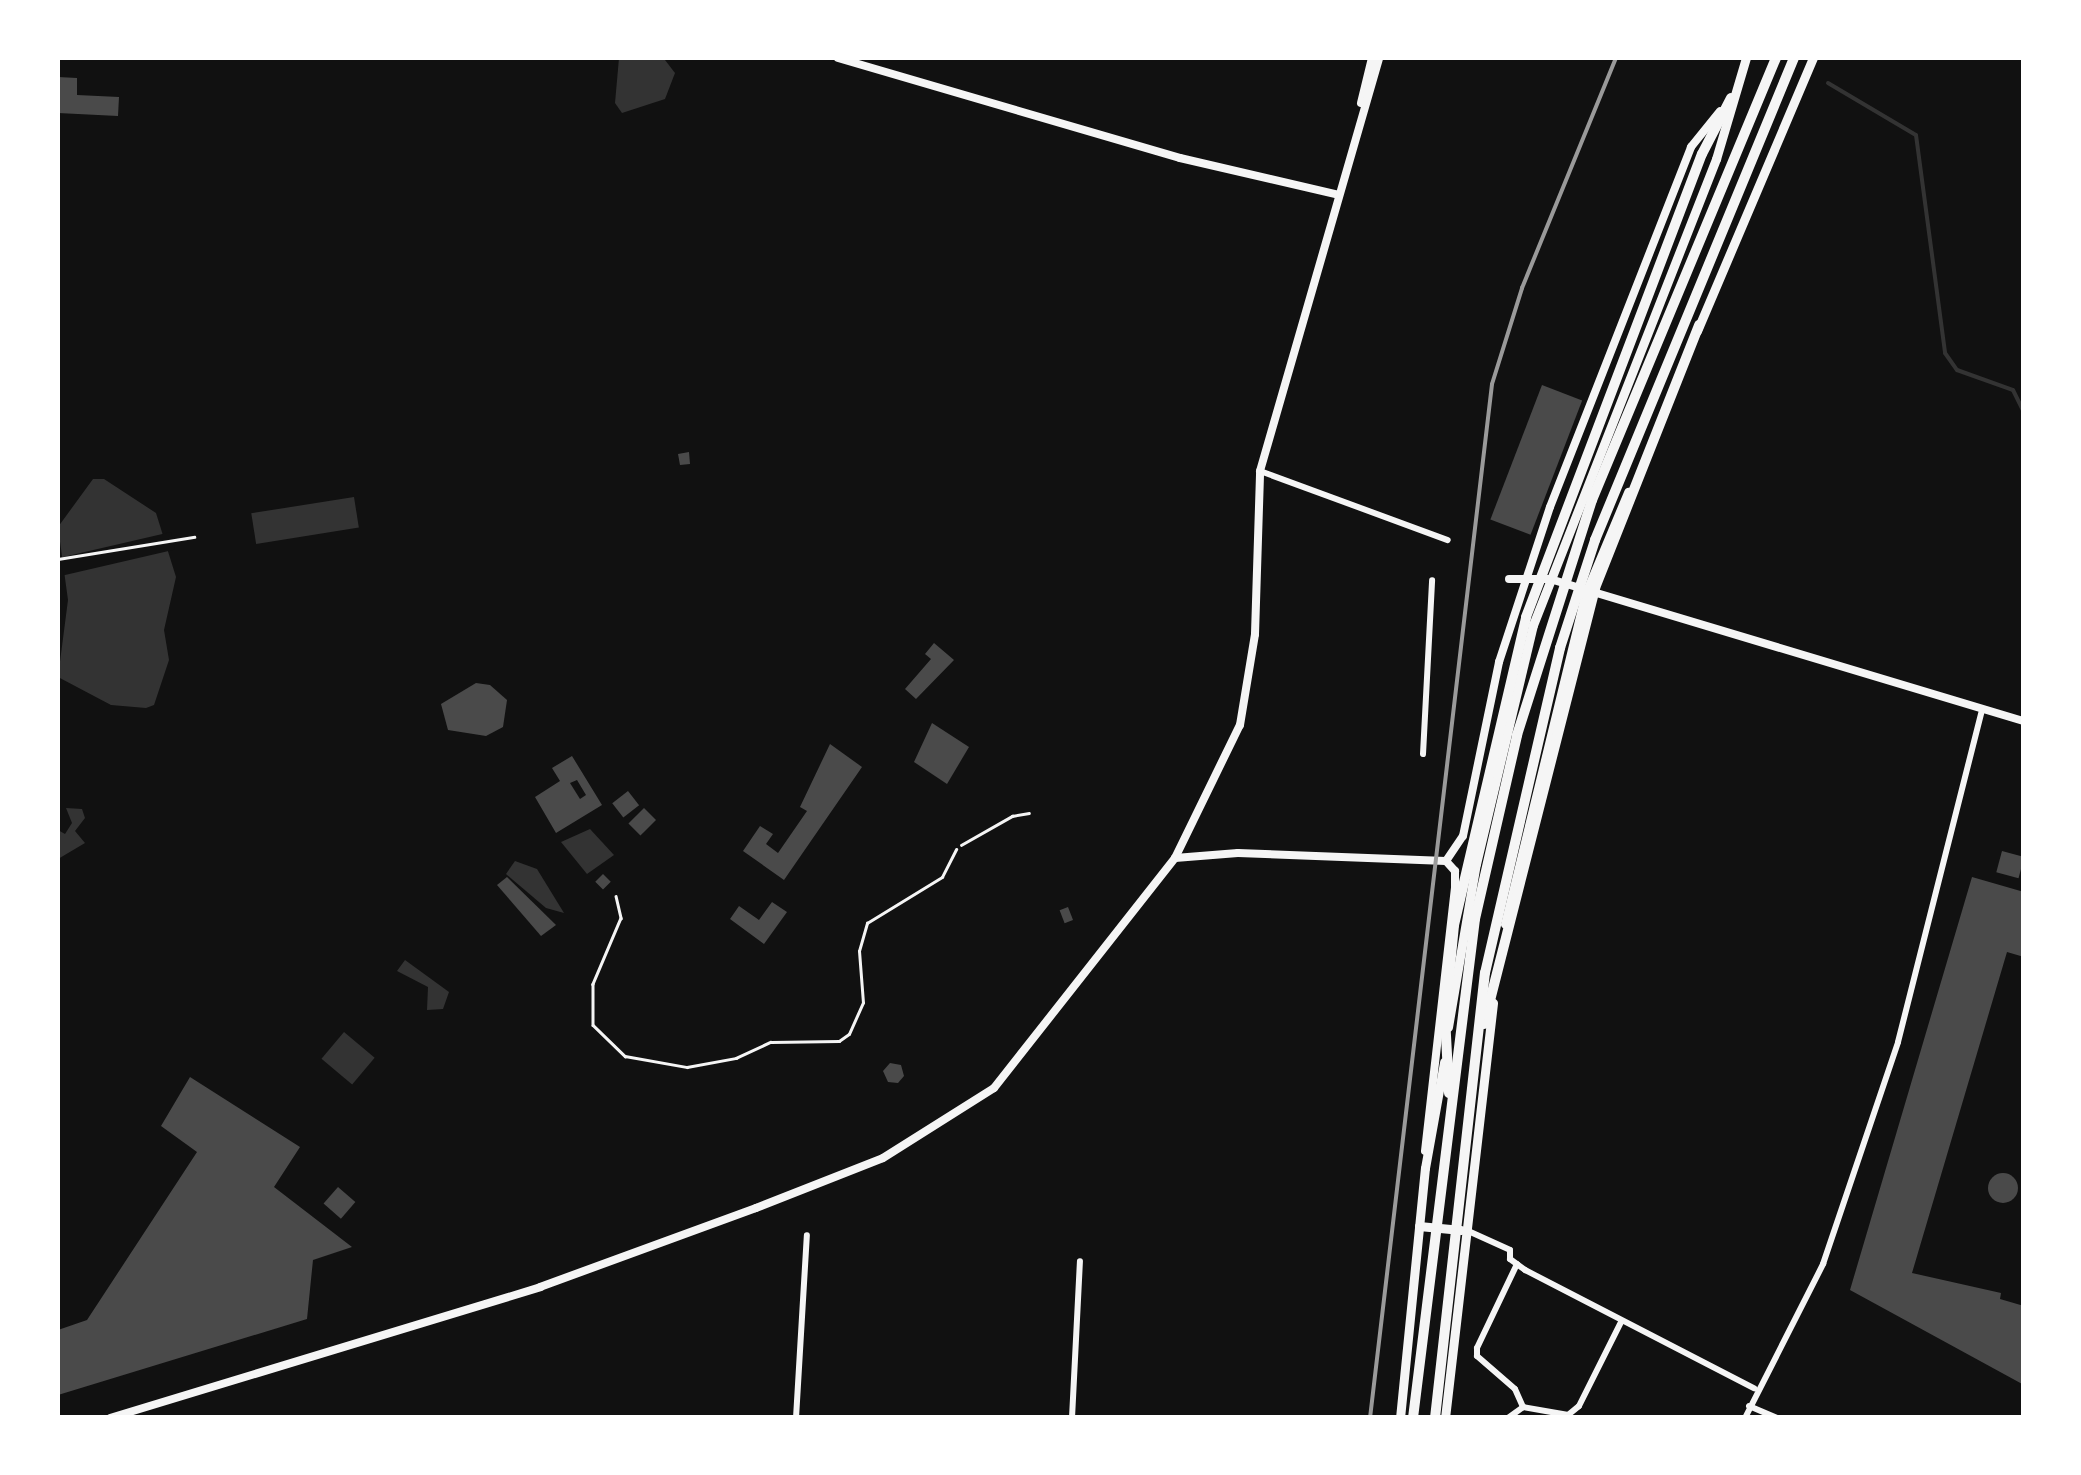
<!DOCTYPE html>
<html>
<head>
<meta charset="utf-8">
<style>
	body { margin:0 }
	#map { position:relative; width:2081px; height:1475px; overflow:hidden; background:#111; font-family:"Libre Baskerville",serif }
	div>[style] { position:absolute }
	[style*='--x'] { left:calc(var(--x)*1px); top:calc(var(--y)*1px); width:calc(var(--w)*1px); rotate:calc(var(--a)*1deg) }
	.water>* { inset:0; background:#333; transform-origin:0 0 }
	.pier>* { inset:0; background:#111; transform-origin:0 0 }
	.stream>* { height:4px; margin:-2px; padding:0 2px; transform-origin:2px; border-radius:2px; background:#333 }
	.building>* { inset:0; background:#4a4a4a; transform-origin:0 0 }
	.round { border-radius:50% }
	.path>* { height:2.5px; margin:-1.25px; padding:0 1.25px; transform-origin:1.25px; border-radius:1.25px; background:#f5f5f5 }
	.service>* { height:2.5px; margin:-1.25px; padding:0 1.25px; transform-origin:1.25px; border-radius:1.25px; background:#f5f5f5 }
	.minor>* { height:6px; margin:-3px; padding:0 3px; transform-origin:3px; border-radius:3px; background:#f5f5f5 }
	.tertiary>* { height:8px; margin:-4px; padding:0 4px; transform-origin:4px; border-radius:4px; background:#f5f5f5 }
	.secondary>* { height:8px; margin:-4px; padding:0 4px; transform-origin:4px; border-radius:4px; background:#f5f5f5 }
	.primary>* { height:9px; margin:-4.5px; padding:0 4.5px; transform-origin:4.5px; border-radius:4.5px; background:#f5f5f5 }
	.trunk>* { height:10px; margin:-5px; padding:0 5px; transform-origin:5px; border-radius:5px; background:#f5f5f5 }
	.rail>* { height:4px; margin:-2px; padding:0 2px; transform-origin:2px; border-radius:2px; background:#9a9a9a }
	span { translate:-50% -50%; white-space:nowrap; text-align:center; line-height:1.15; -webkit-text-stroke:9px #fff; paint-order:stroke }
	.frame { position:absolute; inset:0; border:60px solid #fff; pointer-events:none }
</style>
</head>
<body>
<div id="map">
	<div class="water">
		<i style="clip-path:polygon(619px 58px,665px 60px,675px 73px,665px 99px,622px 113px,615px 103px)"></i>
		<i style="clip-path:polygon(93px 479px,104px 479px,156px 513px,176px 577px,164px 630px,169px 660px,154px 705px,146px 708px,111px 705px,58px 677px,68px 600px,58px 527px)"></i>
		<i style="left:354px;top:497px;width:31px;height:104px;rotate:81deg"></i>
		<i style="clip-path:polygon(66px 808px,82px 809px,85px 818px,75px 831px,85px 843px,58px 859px,58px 830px,65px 834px,72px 823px)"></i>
		<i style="clip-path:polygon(590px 829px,614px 855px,587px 874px,561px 842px)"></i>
		<i style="clip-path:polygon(515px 861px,537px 869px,564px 913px,546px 908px,506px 874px)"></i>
		<i style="clip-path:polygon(405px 960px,449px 992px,443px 1009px,427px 1010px,428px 987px,397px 971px)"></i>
		<i style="left:344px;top:1032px;width:40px;height:35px;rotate:40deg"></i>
	</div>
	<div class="pier">
		<i style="left:171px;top:532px;width:18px;height:114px;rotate:77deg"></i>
	</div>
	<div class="stream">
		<i style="--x:1828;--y:83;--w:102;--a:30.6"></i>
		<i style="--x:1916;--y:135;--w:220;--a:82.4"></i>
		<i style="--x:1945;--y:353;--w:21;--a:55"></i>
		<i style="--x:1957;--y:370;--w:59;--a:19.7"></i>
		<i style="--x:2013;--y:390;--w:25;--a:64"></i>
	</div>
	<div class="building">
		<i style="clip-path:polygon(58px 77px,77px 78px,77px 95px,119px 97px,118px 116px,58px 113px)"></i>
		<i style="left:1542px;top:385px;width:43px;height:144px;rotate:21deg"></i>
		<i style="clip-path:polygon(689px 452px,690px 464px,680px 465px,678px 454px)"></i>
		<i style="clip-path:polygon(934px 643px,954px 660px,916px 699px,905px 689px,931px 659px,925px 654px)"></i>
		<i style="clip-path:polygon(476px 683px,490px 685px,507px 700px,503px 727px,486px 736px,448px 730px,441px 704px)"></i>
		<i style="clip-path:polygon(932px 723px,969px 747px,947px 784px,914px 762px)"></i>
		<i style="clip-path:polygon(830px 744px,862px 767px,784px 880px,743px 851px,760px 826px,773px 834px,766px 844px,778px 853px,807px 811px,800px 807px)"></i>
		<i style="clip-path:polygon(evenodd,572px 756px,602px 805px,556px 833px,535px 797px,560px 781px,552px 768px,572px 756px,577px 780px,586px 795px,580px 799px,570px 783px,577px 780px)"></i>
		<i style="left:628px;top:791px;width:18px;height:20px;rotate:52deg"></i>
		<i style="left:644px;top:808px;width:17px;height:22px;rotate:45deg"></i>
		<i style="left:2002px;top:851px;width:23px;height:22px;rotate:15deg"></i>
		<i style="left:603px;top:874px;width:11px;height:11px;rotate:45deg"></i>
		<i style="clip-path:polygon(507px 877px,556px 925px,541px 936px,497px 885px)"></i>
		<i style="clip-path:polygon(1972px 877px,2024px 892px,2024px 957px,2007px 952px,1912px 1273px,2001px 1293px,2000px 1299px,2024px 1306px,2024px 1385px,1850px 1290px)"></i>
		<i style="clip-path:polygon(772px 902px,787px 912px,764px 944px,730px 919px,739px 906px,759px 920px)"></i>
		<i style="left:1068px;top:907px;width:14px;height:9px;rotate:69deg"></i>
		<i style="clip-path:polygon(890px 1063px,901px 1065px,904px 1076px,898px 1083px,888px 1082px,883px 1071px)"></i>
		<i style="clip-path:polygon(190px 1077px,300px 1147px,274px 1187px,352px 1247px,313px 1260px,307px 1319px,58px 1395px,58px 1330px,87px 1320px,197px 1152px,161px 1126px)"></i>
		<i class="round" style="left:1988px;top:1173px;width:30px;height:30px"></i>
		<i style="left:338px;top:1187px;width:23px;height:22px;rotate:41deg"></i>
	</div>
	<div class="path">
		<i style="--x:58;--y:559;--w:138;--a:-9.2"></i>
		<i style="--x:961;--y:845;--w:59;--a:-29.6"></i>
		<i style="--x:1012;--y:816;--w:17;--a:-10"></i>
	</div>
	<div class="service">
		<i style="--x:616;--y:896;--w:23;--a:77"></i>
		<i style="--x:621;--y:918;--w:72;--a:113"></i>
		<i style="--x:593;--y:984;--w:41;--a:90"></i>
		<i style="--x:593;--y:1025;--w:45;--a:44.1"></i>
		<i style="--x:625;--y:1056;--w:63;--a:10.1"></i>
		<i style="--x:687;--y:1067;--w:50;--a:-10.4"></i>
		<i style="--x:736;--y:1058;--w:38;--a:-25"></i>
		<i style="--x:771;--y:1042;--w:68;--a:-0.8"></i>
		<i style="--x:839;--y:1041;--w:12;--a:-35"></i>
		<i style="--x:849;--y:1034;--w:34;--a:-66"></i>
		<i style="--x:863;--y:1003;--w:52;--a:-94.4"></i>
		<i style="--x:859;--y:951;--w:29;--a:-74"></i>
		<i style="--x:867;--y:923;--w:88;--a:-31.5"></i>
		<i style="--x:942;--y:877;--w:31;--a:-63"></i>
	</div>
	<div class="minor">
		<i style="--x:1260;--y:471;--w:200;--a:20.2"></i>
		<i style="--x:1423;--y:754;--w:174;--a:-87"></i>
		<i style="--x:1466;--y:1230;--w:48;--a:24.4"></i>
		<i style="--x:1510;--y:1250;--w:9;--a:90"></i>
		<i style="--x:1510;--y:1259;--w:19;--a:36"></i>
		<i style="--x:1525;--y:1270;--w:258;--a:27.3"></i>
		<i style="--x:1517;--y:1264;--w:93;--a:115.5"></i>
		<i style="--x:1477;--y:1348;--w:8;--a:90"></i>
		<i style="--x:1477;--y:1356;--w:50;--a:41"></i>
		<i style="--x:1515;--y:1389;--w:20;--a:66"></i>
		<i style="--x:1749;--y:1406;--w:30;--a:23"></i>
		<i style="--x:796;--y:1418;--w:183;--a:-86.6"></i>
		<i style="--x:1072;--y:1418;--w:157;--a:-87.1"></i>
		<i style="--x:1508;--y:1418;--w:19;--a:-36"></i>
		<i style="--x:1523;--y:1407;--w:46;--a:10.1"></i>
		<i style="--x:1568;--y:1415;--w:14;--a:-39"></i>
		<i style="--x:1579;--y:1406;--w:94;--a:-63.4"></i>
		<i style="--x:1745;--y:1418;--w:173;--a:-63.1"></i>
		<i style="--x:1823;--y:1264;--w:234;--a:-71.3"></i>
		<i style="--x:1898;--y:1042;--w:343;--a:-75.8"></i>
	</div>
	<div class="tertiary">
		<i style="--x:838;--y:58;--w:356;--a:16.3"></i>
		<i style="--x:1180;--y:158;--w:163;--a:13.1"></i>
		<i style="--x:1509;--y:579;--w:41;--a:0"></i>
		<i style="--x:1550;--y:579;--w:495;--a:16.7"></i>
		<i style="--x:1175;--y:858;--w:63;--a:-4.5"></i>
		<i style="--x:1238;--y:853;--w:208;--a:2.2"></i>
		<i style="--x:1446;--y:861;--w:30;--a:-56"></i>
		<i style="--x:1463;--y:836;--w:178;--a:-78.3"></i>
		<i style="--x:1499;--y:662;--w:163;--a:-71.8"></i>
		<i style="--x:1550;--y:507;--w:387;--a:-68.6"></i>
		<i style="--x:1691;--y:147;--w:46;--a:-51.1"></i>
		<i style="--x:1425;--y:1151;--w:267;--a:-83.5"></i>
		<i style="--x:1455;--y:886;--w:15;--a:-90"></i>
		<i style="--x:1455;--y:871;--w:13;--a:-132"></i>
	</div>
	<div class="secondary">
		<i style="--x:1361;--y:103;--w:46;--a:-76.3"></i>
		<i style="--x:110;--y:1418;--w:450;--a:-16.9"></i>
		<i style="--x:540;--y:1287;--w:230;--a:-20.1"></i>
		<i style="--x:756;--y:1208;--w:136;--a:-21.5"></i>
		<i style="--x:883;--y:1158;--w:131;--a:-32.2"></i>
		<i style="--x:994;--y:1088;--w:293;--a:-51.8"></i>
		<i style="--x:1175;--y:858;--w:148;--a:-64"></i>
		<i style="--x:1240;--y:725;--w:92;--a:-80.6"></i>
		<i style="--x:1255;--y:634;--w:163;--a:-88.2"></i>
		<i style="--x:1260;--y:471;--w:430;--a:-73.9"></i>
	</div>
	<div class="primary">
		<i style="--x:1697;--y:331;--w:297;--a:-67"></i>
		<i style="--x:1505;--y:924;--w:339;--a:-76.3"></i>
		<i style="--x:1585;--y:595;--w:112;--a:-67.3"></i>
		<i style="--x:1448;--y:1027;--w:165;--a:-80.3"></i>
		<i style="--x:1476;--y:864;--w:246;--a:-76.6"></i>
		<i style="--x:1533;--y:625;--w:501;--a:-68.56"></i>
		<i style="--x:1716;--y:159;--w:105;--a:-73.5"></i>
		<i style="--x:1419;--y:1226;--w:42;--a:5.4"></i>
		<i style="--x:1400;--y:1418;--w:251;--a:-84.3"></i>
		<i style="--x:1425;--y:1168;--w:108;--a:-79.8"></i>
		<i style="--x:1445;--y:1418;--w:418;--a:-83.4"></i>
	</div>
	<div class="trunk">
		<i style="--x:1484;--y:1024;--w:450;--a:-75.7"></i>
		<i style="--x:1595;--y:588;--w:283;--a:-68.4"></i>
		<i style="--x:1449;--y:1093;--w:76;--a:-93"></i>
		<i style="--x:1445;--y:1017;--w:92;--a:-84.4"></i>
		<i style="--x:1454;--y:925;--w:316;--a:-76.8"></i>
		<i style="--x:1526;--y:617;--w:495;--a:-69.2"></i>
		<i style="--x:1702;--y:154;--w:63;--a:-62.6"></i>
		<i style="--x:1413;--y:1418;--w:503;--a:-82.92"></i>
		<i style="--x:1475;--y:919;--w:189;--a:-77.1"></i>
		<i style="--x:1517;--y:735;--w:247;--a:-72.3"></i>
		<i style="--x:1592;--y:500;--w:479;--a:-67.4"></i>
		<i style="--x:1435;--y:1418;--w:448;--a:-83.6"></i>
		<i style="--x:1485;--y:973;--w:334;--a:-77"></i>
		<i style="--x:1560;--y:648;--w:114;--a:-72"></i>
		<i style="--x:1595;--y:540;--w:521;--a:-67.57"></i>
	</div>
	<div class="rail">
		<i style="--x:1370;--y:1418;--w:1041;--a:-83.27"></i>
		<i style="--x:1492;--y:384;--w:101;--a:-72.6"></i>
		<i style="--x:1522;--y:288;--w:248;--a:-67.8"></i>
	</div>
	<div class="frame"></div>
</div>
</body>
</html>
